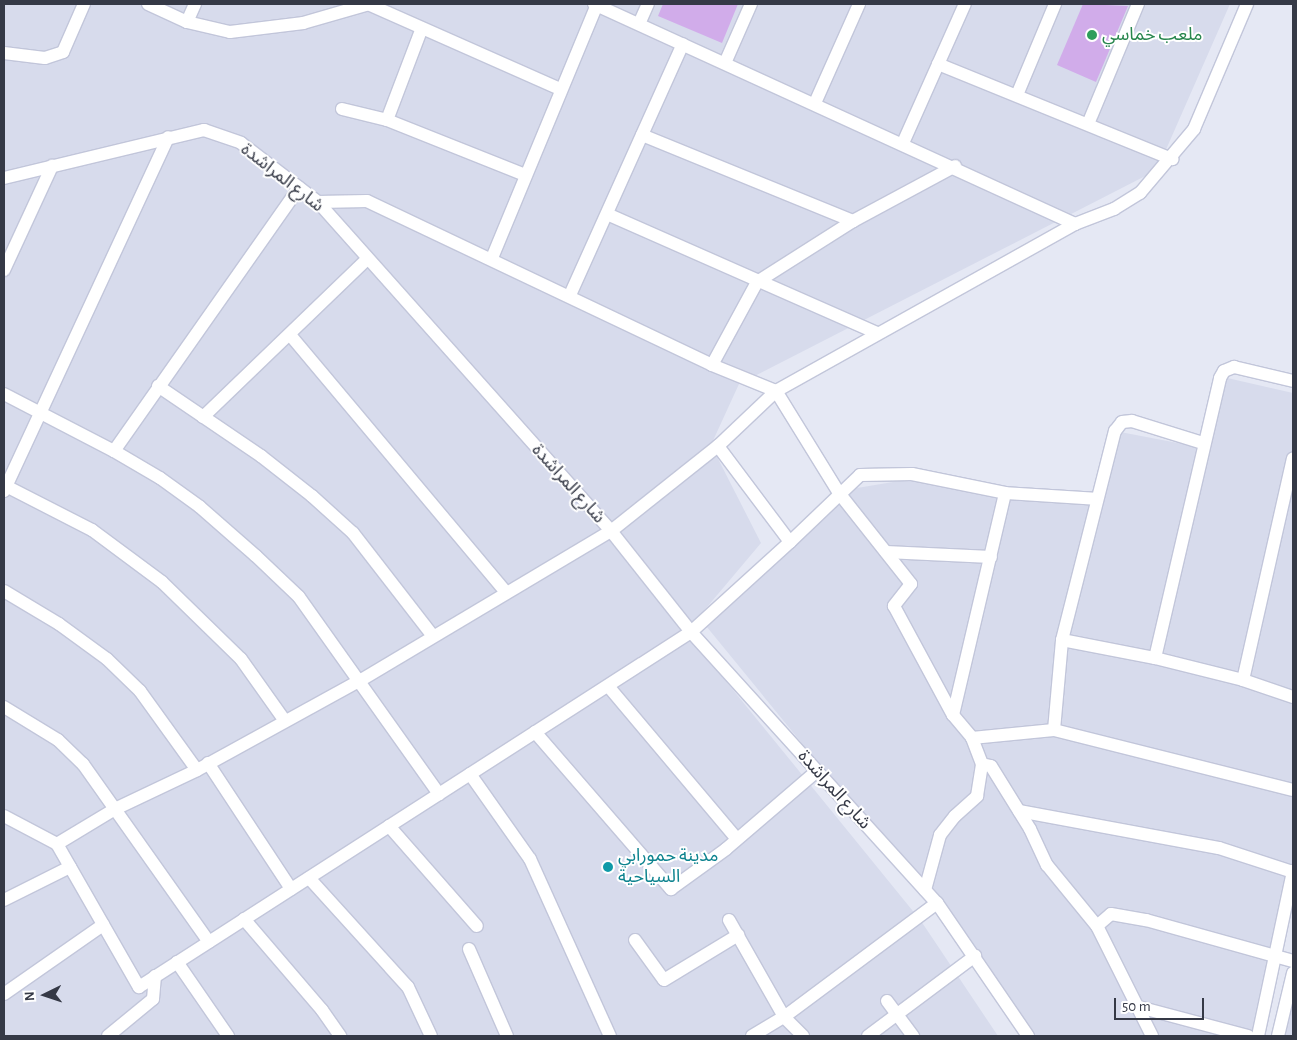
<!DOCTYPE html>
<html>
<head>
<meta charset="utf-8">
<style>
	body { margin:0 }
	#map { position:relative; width:1297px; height:1040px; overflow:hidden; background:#e5e8f4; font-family:"Alegreya Sans","Noto Sans Arabic",sans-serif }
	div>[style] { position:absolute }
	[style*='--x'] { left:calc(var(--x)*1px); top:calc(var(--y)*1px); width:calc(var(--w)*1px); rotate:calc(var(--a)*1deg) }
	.residential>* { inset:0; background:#d7dbec }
	.green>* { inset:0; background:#d1acea }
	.roads { filter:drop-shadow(1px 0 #c2c6da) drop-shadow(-1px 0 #c2c6da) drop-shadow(0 1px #c2c6da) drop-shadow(0 -1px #c2c6da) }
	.minor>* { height:12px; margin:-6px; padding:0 6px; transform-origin:6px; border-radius:6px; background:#fff }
	.dots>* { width:14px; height:14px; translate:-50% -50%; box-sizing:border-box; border:2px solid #fff; border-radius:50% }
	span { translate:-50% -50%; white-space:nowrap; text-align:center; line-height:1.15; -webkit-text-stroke:4px #fff; paint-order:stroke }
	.leisure-label { font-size:18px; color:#27864d }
	.left { translate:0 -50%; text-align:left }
	.street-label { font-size:18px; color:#353946 }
	.culture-label { font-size:18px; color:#0d838f }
	.frame { position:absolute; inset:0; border:5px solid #353946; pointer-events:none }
	.north { position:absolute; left:20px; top:970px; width:50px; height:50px; -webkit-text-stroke:4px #fff; paint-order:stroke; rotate:266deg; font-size:14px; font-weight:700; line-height:20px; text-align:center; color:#353946 }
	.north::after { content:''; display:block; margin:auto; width:18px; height:22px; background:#353946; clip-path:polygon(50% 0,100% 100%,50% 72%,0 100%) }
	.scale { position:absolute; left:1114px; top:998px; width:90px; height:22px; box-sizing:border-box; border:2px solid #353946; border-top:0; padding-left:6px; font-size:15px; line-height:18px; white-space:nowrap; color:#353946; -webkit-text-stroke:4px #fff; paint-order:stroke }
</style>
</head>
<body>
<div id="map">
	<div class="residential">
		<i style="clip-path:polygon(4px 4px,1230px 4px,1157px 170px,739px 384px,711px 445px,761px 543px,686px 632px,921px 921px,998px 1036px,4px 1036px)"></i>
		<i style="clip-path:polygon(1223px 377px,1293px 393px,1293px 859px,1255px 1036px,1024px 1036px,948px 922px,702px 621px,857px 488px,905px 480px,1094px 506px,1115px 431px,1204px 448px)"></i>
		<i style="clip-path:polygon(1293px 993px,1293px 1036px,1284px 1036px)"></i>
	</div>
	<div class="green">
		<i style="clip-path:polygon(663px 4px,738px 4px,722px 43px,658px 16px)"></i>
		<i style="clip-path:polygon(1083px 4px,1128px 6px,1096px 82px,1057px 65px)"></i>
	</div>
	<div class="roads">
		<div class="minor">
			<i style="--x:148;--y:4;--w:43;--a:24.8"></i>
			<i style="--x:187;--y:22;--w:44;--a:13.1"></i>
			<i style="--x:230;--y:32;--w:74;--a:-7"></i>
			<i style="--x:303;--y:23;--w:69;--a:-16.1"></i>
			<i style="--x:368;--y:4;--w:210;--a:23.9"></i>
			<i style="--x:594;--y:4;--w:529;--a:24.58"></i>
			<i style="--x:187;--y:22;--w:20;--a:-66"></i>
			<i style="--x:639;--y:24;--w:22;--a:-66"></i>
			<i style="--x:4;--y:53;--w:41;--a:7"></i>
			<i style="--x:45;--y:58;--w:19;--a:-18"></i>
			<i style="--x:63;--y:52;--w:52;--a:-66.4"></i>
			<i style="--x:725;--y:63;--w:64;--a:-66.2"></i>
			<i style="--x:938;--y:64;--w:253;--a:22.1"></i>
			<i style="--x:1017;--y:95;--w:99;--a:-67.3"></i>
			<i style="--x:815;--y:103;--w:108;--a:-66"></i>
			<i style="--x:342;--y:109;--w:46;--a:13.7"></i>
			<i style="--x:387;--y:120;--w:149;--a:21.7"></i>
			<i style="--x:387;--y:120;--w:98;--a:-69.2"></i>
			<i style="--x:1088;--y:124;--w:130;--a:-67.4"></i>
			<i style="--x:642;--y:135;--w:228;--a:22.2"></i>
			<i style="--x:903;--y:143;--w:152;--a:-66"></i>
			<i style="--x:4;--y:178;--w:206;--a:-13.5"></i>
			<i style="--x:204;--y:130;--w:39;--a:19"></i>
			<i style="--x:241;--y:143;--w:97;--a:37.5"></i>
			<i style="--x:318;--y:202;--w:441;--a:48.3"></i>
			<i style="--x:611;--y:531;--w:129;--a:51.6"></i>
			<i style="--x:691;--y:632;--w:366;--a:47.8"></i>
			<i style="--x:937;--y:903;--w:161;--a:55.6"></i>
			<i style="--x:318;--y:202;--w:49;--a:-1.2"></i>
			<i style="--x:367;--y:201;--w:382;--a:25.4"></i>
			<i style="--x:712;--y:365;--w:69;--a:22.1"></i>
			<i style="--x:776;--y:391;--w:120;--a:58.3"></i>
			<i style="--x:839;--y:493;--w:116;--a:51.6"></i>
			<i style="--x:911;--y:584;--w:28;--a:128"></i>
			<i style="--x:894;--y:606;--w:124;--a:61.6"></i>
			<i style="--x:953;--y:715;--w:30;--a:50"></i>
			<i style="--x:972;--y:738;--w:82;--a:-5.6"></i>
			<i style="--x:1054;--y:730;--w:246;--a:14.1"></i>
			<i style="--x:607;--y:214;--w:295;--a:23.8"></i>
			<i style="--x:492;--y:258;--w:274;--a:-67.5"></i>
			<i style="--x:4;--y:270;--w:115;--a:-65.2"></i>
			<i style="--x:570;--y:295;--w:275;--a:-65.8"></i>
			<i style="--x:291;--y:336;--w:334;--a:50"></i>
			<i style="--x:712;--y:365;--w:94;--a:-61.5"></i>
			<i style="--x:757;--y:282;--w:114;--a:-32.4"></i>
			<i style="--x:853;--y:221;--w:116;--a:-28.3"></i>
			<i style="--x:158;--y:386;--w:125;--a:34.2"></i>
			<i style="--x:261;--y:456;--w:65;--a:38.1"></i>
			<i style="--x:312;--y:496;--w:55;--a:42.1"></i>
			<i style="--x:353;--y:533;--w:130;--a:52.2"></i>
			<i style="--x:4;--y:394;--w:124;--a:27.4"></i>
			<i style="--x:114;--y:451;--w:53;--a:30.4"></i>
			<i style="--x:160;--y:478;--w:49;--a:35.9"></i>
			<i style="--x:200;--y:507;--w:74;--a:41.2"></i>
			<i style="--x:256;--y:556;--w:59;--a:43.6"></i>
			<i style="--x:299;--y:597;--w:242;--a:54.6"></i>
			<i style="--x:203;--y:417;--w:226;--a:-43.9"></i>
			<i style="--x:114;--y:451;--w:322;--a:-54.9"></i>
			<i style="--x:4;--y:485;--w:99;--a:27.1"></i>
			<i style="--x:92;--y:530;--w:87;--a:36.6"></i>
			<i style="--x:162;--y:582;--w:110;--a:44.3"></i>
			<i style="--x:241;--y:659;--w:76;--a:54.6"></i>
			<i style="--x:4;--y:491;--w:390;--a:-65.1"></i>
			<i style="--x:790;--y:542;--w:97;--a:-43.7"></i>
			<i style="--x:860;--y:475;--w:52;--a:-1.1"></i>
			<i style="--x:912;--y:474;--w:95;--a:11.5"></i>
			<i style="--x:886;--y:552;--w:105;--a:2.7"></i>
			<i style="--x:4;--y:591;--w:64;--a:31"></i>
			<i style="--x:59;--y:624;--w:59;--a:36.1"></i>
			<i style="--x:107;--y:659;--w:46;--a:44.1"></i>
			<i style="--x:140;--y:691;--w:97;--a:54.2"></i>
			<i style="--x:1062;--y:640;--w:95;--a:11"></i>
			<i style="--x:1155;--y:658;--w:91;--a:14"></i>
			<i style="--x:1243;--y:680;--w:53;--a:18.8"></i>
			<i style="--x:1155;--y:658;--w:287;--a:-76.9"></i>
			<i style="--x:1220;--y:378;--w:8;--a:-60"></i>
			<i style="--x:1224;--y:371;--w:11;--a:-22"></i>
			<i style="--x:1234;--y:367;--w:61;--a:13.3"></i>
			<i style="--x:1243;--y:680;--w:227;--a:-77.3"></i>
			<i style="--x:608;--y:686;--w:200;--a:49.9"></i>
			<i style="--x:4;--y:707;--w:63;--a:31.4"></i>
			<i style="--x:58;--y:740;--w:35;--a:44"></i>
			<i style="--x:83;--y:764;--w:218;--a:54.7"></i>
			<i style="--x:953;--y:715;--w:228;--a:-76.8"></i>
			<i style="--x:1005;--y:493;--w:92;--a:3.7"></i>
			<i style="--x:1054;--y:730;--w:90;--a:-84.9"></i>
			<i style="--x:1062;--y:640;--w:216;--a:-75.8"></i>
			<i style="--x:1115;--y:431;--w:11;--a:-52"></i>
			<i style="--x:1122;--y:422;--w:10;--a:-6"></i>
			<i style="--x:1132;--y:421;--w:74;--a:17.2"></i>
			<i style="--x:535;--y:732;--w:208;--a:49.1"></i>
			<i style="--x:671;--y:889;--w:68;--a:-36"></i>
			<i style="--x:726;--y:849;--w:120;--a:-40.6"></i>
			<i style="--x:208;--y:763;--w:151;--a:56.6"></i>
			<i style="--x:982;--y:764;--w:9;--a:13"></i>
			<i style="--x:991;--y:766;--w:74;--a:58.2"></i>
			<i style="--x:1030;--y:829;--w:40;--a:65"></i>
			<i style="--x:1047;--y:865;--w:79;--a:50.7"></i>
			<i style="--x:1097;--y:926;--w:123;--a:63.4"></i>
			<i style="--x:470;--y:774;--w:104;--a:54.8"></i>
			<i style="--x:530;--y:859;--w:194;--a:65.7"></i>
			<i style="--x:1019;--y:811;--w:203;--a:10.5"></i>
			<i style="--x:1219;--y:848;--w:78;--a:18"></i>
			<i style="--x:4;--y:816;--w:60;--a:27.8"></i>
			<i style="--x:57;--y:844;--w:68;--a:-31.1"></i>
			<i style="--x:115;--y:809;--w:91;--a:-25.4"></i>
			<i style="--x:197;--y:770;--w:187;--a:-28.8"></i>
			<i style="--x:361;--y:680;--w:291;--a:-30.8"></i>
			<i style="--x:611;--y:531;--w:137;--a:-38.5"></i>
			<i style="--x:718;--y:446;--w:80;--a:-43.5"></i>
			<i style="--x:776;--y:391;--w:342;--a:-29.2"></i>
			<i style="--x:1075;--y:224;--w:42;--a:-21"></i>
			<i style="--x:1114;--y:209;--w:31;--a:-32"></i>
			<i style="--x:1140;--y:193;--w:84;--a:-49.8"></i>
			<i style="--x:1194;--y:129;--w:136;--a:-67"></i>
			<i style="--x:389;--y:826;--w:133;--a:48.7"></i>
			<i style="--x:57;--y:844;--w:165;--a:60.2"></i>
			<i style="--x:139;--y:987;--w:656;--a:-32.75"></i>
			<i style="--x:691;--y:632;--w:134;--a:-42.3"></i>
			<i style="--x:790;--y:542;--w:120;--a:-126.9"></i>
			<i style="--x:309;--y:878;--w:147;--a:47.8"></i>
			<i style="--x:408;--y:987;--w:54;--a:64.9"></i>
			<i style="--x:925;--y:890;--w:57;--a:-74.7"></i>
			<i style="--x:940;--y:835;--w:24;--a:-52"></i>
			<i style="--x:955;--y:816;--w:30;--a:-42"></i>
			<i style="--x:977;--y:796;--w:32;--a:-81"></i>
			<i style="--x:982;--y:764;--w:28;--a:-111"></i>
			<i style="--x:4;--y:900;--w:74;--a:-26.6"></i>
			<i style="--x:244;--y:919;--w:120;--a:49.4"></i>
			<i style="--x:322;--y:1010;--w:32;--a:55"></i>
			<i style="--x:729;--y:920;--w:112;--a:60.4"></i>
			<i style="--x:784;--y:1017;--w:27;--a:45"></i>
			<i style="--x:1097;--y:926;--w:18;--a:-41"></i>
			<i style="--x:1111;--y:914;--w:36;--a:10"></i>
			<i style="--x:1146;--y:920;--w:153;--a:15.6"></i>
			<i style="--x:635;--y:940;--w:49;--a:54.1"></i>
			<i style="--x:664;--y:980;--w:87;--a:-31.3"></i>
			<i style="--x:469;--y:949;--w:95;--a:66.4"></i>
			<i style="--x:177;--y:962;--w:90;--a:55.4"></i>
			<i style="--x:4;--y:994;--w:121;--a:-34.9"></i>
			<i style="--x:887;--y:1001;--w:44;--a:53.4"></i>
			<i style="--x:1135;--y:1006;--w:117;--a:14.9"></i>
			<i style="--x:108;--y:1036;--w:58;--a:-39.4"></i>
			<i style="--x:153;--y:999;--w:23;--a:-85"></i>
			<i style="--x:752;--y:1036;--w:37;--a:-31"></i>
			<i style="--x:784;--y:1017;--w:191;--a:-36.7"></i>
			<i style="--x:868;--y:1036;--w:134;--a:-36.8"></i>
			<i style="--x:1258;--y:1036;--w:169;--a:-78"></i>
			<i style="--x:1278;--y:1036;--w:65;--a:-76.6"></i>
		</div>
	</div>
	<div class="dots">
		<i style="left:1092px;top:35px;background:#2e9e5b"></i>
		<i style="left:608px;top:867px;background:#0f9aa8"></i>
	</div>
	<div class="leisure-label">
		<span class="left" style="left:1102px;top:35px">ملعب خماسي</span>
	</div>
	<div class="street-label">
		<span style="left:282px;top:178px;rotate:38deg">شارع المراشدة</span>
		<span style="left:568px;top:484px;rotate:48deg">شارع المراشدة</span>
		<span style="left:834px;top:790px;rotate:48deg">شارع المراشدة</span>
	</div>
	<div class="culture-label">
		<span class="left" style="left:618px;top:867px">مدينة حمورابي<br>السياحية</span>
	</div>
	<div class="frame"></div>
	<div class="north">N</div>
	<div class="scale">50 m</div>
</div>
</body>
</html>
